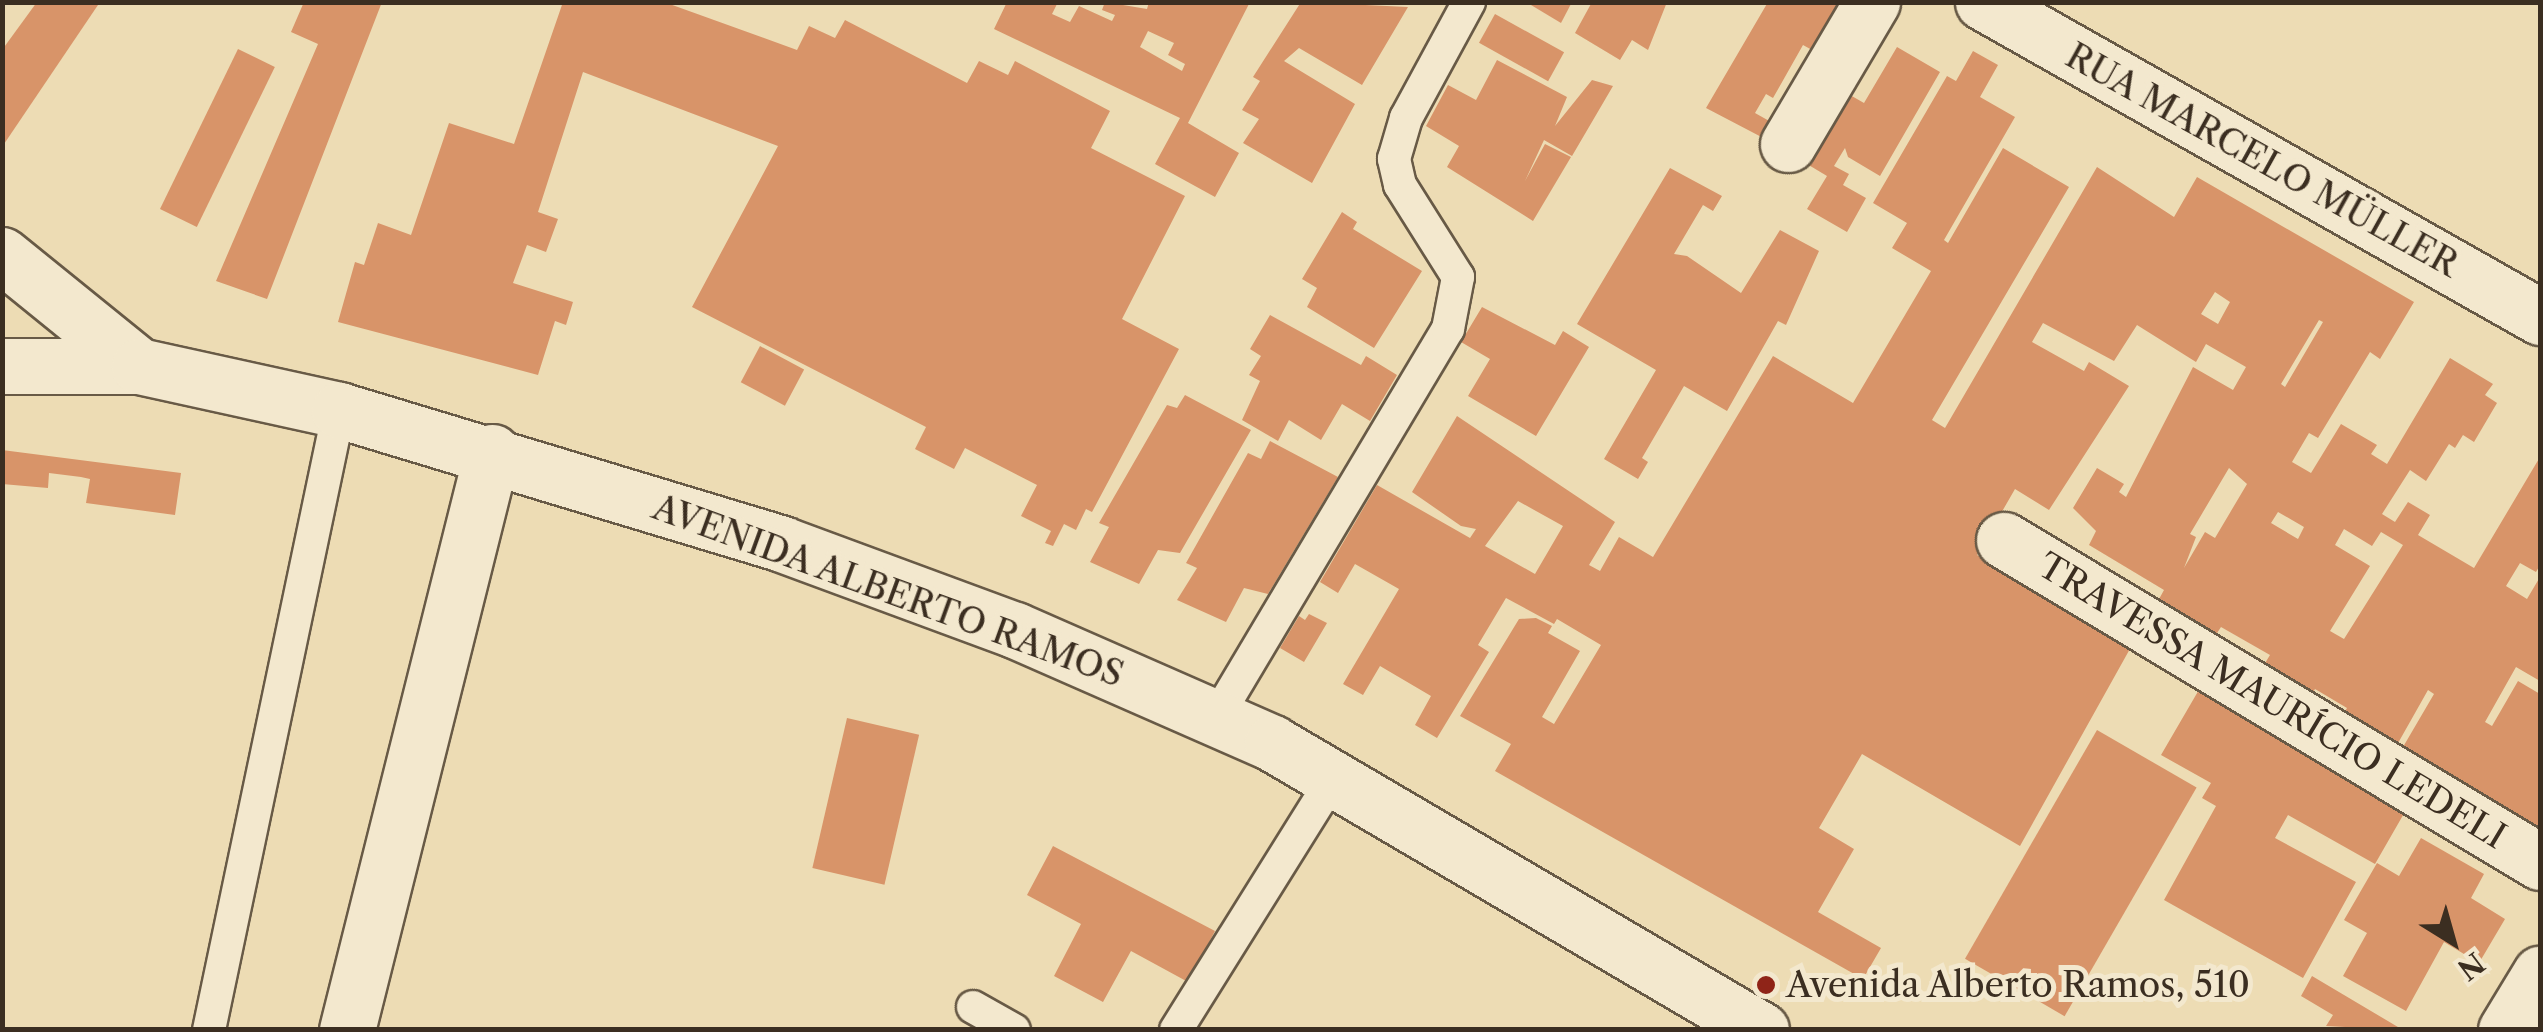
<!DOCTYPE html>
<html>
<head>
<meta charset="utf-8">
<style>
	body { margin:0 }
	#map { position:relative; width:2543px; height:1032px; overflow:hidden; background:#eddcb4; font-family:"Libre Caslon Text",serif }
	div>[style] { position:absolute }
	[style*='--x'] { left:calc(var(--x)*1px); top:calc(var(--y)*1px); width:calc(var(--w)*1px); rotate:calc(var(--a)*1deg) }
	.building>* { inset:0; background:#d89469; transform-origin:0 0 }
	.roads { filter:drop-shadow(2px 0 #685a46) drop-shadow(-2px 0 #685a46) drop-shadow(0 2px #685a46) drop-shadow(0 -2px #685a46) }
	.service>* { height:32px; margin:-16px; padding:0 16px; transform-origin:16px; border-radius:16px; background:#f3e8ce }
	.minor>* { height:55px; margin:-27.5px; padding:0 27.5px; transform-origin:27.5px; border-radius:27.5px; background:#f3e8ce }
	.secondary>* { height:55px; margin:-27.5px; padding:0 27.5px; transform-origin:27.5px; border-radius:27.5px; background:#f3e8ce }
	.dots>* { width:28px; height:28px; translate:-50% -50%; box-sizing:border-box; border:5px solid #f3e8ce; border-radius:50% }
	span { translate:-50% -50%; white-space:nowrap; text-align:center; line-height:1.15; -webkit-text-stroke:10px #f3e8ce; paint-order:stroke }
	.street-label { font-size:35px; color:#3b2e21 }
	.poi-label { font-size:35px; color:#3b2e21 }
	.left { translate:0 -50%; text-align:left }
	.frame { position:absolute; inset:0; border:5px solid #3b2e21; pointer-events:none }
	.north { position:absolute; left:2403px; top:892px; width:100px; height:100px; -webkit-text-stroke:8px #f3e8ce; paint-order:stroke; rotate:143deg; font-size:28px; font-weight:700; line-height:40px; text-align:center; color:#3b2e21 }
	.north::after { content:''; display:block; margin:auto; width:35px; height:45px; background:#3b2e21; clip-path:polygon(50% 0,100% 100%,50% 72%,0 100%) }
</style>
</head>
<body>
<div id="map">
	<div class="building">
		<i style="clip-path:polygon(37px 2px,100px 2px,2px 147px,2px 50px)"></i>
		<i style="clip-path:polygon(304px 2px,382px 2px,267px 299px,216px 281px,318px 44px,291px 32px)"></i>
		<i style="clip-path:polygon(563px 2px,664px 2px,797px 50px,809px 26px,835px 38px,845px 20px,967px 83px,979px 61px,1008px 75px,1015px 61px,1110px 111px,1091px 148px,1185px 196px,1122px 319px,1179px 349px,1092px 512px,1086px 509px,1076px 530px,1064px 524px,1053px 546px,1045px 543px,1051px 531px,1021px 516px,1037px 485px,965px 448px,954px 469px,915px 449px,926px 427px,692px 307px,778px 146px,583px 72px,538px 212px,558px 219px,546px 252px,527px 245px,513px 283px,573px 302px,566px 325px,555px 321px,538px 375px,338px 322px,355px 262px,364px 265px,378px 223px,411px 235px,449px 123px,514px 144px)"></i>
		<i style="clip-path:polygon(evenodd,1007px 2px,1058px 2px,1052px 14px,1070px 22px,1079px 6px,1112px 21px,1115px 15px,1102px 10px,1105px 2px,1147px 9px,1149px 2px,1250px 2px,1188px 123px,1239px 153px,1215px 197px,1155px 164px,1180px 118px,994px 29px,1007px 2px,1148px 31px,1174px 43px,1168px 55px,1185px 64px,1182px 71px,1140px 47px,1148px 31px)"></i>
		<i style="clip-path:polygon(1301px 2px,1408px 7px,1362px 85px,1299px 48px,1284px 61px,1355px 104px,1312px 183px,1243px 143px,1259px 119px,1242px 110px,1260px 81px,1253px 77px)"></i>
		<i style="clip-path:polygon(1526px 2px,1572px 2px,1561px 23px)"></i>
		<i style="clip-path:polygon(1592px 2px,1667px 2px,1648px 50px,1632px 40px,1620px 60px,1575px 33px)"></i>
		<i style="clip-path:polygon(1768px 2px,1851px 2px,1821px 55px,1803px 45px,1773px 98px,1766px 94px,1755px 113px,1780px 127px,1771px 142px,1706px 108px)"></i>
		<i style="left:1495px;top:14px;width:79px;height:33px;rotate:29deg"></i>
		<i style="clip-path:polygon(1897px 47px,1940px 72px,1880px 176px,1848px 157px,1845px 148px,1834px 166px,1849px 174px,1843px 185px,1866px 198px,1847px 232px,1807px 209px,1827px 176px,1802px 161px,1843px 91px,1864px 103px)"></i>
		<i style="left:238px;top:49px;width:41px;height:178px;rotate:26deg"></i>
		<i style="clip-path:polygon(evenodd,1973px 51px,1998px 65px,1980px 97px,2015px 117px,1944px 240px,1948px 243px,2003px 148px,2069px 187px,1932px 420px,1945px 428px,2097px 167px,2174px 217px,2197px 177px,2414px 302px,2380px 359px,2370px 352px,2318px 438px,2309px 433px,2292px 462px,2311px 473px,2341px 424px,2377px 445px,2371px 454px,2387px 464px,2450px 358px,2493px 384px,2485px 395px,2497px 403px,2474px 442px,2463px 435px,2455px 448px,2449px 444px,2426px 481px,2410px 470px,2382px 514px,2395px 522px,2408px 502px,2430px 515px,2418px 535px,2474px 568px,2540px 457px,2540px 565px,2536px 572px,2520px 563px,2506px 586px,2527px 599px,2540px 577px,2540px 681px,2516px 667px,2485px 722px,2492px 726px,2518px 681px,2540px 694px,2540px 838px,2405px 759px,2409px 750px,2403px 747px,2434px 694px,2428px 690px,2393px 752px,2340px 720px,2347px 708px,2315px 689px,2307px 702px,2259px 673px,2270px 655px,2221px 627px,2209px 645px,2152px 612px,2164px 590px,2089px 545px,2096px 531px,2073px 508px,2097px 468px,2124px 484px,2119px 492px,2126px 497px,2193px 367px,2233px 390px,2246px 367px,2206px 344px,2196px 362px,2137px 325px,2114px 361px,2043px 323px,2032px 342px,2084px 371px,2089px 362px,2129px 386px,2049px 510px,2015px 489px,1977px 555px,2131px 647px,2020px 846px,1862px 754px,1819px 828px,1854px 849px,1818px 912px,1881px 948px,1863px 979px,1495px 771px,1511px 744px,1460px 716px,1519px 619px,1536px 618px,1552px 626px,1548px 633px,1580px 651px,1542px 717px,1554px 724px,1601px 645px,1557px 619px,1554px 624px,1506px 598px,1478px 645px,1489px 652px,1437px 738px,1415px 725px,1431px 696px,1380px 666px,1363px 695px,1343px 684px,1399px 589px,1355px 564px,1338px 593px,1320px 582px,1377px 485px,1470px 538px,1476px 529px,1461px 526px,1412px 492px,1457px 416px,1615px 522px,1589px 565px,1600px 571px,1619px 537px,1653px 557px,1773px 356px,1853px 403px,1931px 271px,1892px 248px,1907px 223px,1873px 203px,1947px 76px,1956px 81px,1973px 51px,2215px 292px,2230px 302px,2218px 324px,2201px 314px,2215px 292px,1973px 51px,2319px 320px,2323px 322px,2285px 387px,2281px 384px,2319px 320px,1973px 51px,2229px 468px,2247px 484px,2215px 538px,2205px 532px,2184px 568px,2196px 537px,2190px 534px,2229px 468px,1973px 51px,1518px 501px,1563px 526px,1535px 574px,1485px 546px,1518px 501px,1973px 51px,2278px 512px,2304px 527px,2298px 539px,2271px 523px,2278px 512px,1973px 51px,2344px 529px,2372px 546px,2381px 532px,2403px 545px,2344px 639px,2330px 631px,2370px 566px,2335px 545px,2344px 529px)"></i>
		<i style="clip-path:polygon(1497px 60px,1567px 97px,1555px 126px,1592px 80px,1613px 86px,1572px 156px,1544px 140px,1525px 181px,1545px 144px,1571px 157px,1533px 221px,1447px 167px,1459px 146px,1426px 126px,1448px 85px,1476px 100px)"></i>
		<i style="clip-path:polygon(1670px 168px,1722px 196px,1713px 211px,1703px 205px,1674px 254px,1687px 256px,1741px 293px,1780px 230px,1819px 251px,1786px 325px,1778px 321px,1727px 411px,1684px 386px,1642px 458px,1648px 462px,1638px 479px,1604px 459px,1656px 370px,1577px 324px)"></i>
		<i style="clip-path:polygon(1342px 212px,1357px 222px,1353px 229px,1422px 271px,1374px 348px,1307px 307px,1317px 288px,1302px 279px)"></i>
		<i style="clip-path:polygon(1482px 307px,1555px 345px,1563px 331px,1589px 347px,1536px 436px,1468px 396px,1490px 359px,1461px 342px)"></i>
		<i style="clip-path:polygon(1270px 315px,1361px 365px,1366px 356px,1397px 375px,1370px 421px,1342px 404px,1321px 440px,1289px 420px,1278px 441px,1242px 420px,1260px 381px,1249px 375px,1261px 356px,1250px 349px)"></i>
		<i style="left:760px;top:346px;width:50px;height:41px;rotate:28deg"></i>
		<i style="clip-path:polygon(1185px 395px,1251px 430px,1180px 553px,1158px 550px,1139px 584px,1090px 562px,1109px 527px,1099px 523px,1167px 405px,1177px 408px)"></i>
		<i style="clip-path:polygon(1270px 441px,1338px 477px,1268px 594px,1244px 588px,1226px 622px,1177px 600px,1197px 568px,1186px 563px,1248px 453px,1261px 459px)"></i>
		<i style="clip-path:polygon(2px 450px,181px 473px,175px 515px,86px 503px,90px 479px,81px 477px,49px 473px,48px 488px,2px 484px)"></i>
		<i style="clip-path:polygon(1309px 614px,1327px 623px,1304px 662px,1280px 648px,1299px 616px,1305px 620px)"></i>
		<i style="clip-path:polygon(2200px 688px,2406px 810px,2375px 864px,2288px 815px,2275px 838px,2356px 882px,2303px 978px,2164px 900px,2216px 806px,2202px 798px,2211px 783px,2161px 755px)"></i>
		<i style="left:847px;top:718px;width:74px;height:154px;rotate:13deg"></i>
		<i style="left:2097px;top:730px;width:115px;height:264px;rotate:30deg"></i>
		<i style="clip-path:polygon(2421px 838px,2484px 874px,2471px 898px,2505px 919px,2479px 963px,2444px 942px,2406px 1011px,2343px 976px,2367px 933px,2344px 920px,2377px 863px,2399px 876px)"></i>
		<i style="clip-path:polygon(1053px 846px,1215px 931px,1188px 982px,1131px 951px,1103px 1002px,1054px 976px,1081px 924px,1027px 895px)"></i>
		<i style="clip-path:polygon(2312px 976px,2403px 1030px,2326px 1026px,2333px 1015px,2301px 996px)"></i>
	</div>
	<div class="roads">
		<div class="service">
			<i style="--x:1216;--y:718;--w:453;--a:-59.2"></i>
			<i style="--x:1448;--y:329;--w:53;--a:-79.1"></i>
			<i style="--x:1458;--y:277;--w:109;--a:-122.2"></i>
			<i style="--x:1400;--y:185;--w:27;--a:-103"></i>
			<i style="--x:1394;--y:159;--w:43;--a:-73.7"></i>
			<i style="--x:1406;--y:118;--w:132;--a:-61.5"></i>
			<i style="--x:973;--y:1007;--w:47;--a:29.3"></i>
			<i style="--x:209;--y:1030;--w:633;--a:-78.16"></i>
			<i style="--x:1176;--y:1030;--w:296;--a:-58"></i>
		</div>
		<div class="minor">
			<i style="--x:1983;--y:2;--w:640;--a:29.49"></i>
			<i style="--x:1788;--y:144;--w:165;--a:-59.4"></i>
			<i style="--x:2;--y:255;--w:176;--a:39"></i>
			<i style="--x:2004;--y:540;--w:625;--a:31"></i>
			<i style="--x:347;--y:1030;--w:596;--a:-75.92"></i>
			<i style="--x:2506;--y:1030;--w:66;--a:-58.7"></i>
		</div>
		<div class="secondary">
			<i style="--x:2;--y:366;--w:137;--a:0"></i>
			<i style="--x:139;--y:366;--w:205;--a:12.4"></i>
			<i style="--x:339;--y:410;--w:463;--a:16.8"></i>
			<i style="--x:782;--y:544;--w:248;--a:20.3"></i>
			<i style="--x:1015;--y:630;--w:281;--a:23.7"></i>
			<i style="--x:1272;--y:743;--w:567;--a:30.41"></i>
		</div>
	</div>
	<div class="dots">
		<i style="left:1766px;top:985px;background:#8f2418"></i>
	</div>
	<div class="street-label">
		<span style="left:2262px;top:160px;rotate:29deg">RUA MARCELO MÜLLER</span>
		<span style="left:888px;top:591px;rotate:20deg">AVENIDA ALBERTO RAMOS</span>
		<span style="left:2272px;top:701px;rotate:31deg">TRAVESSA MAURÍCIO LEDELI</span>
	</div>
	<div class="poi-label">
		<span class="left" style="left:1786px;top:985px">Avenida Alberto Ramos, 510</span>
	</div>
	<div class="frame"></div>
	<div class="north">N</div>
</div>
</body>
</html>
